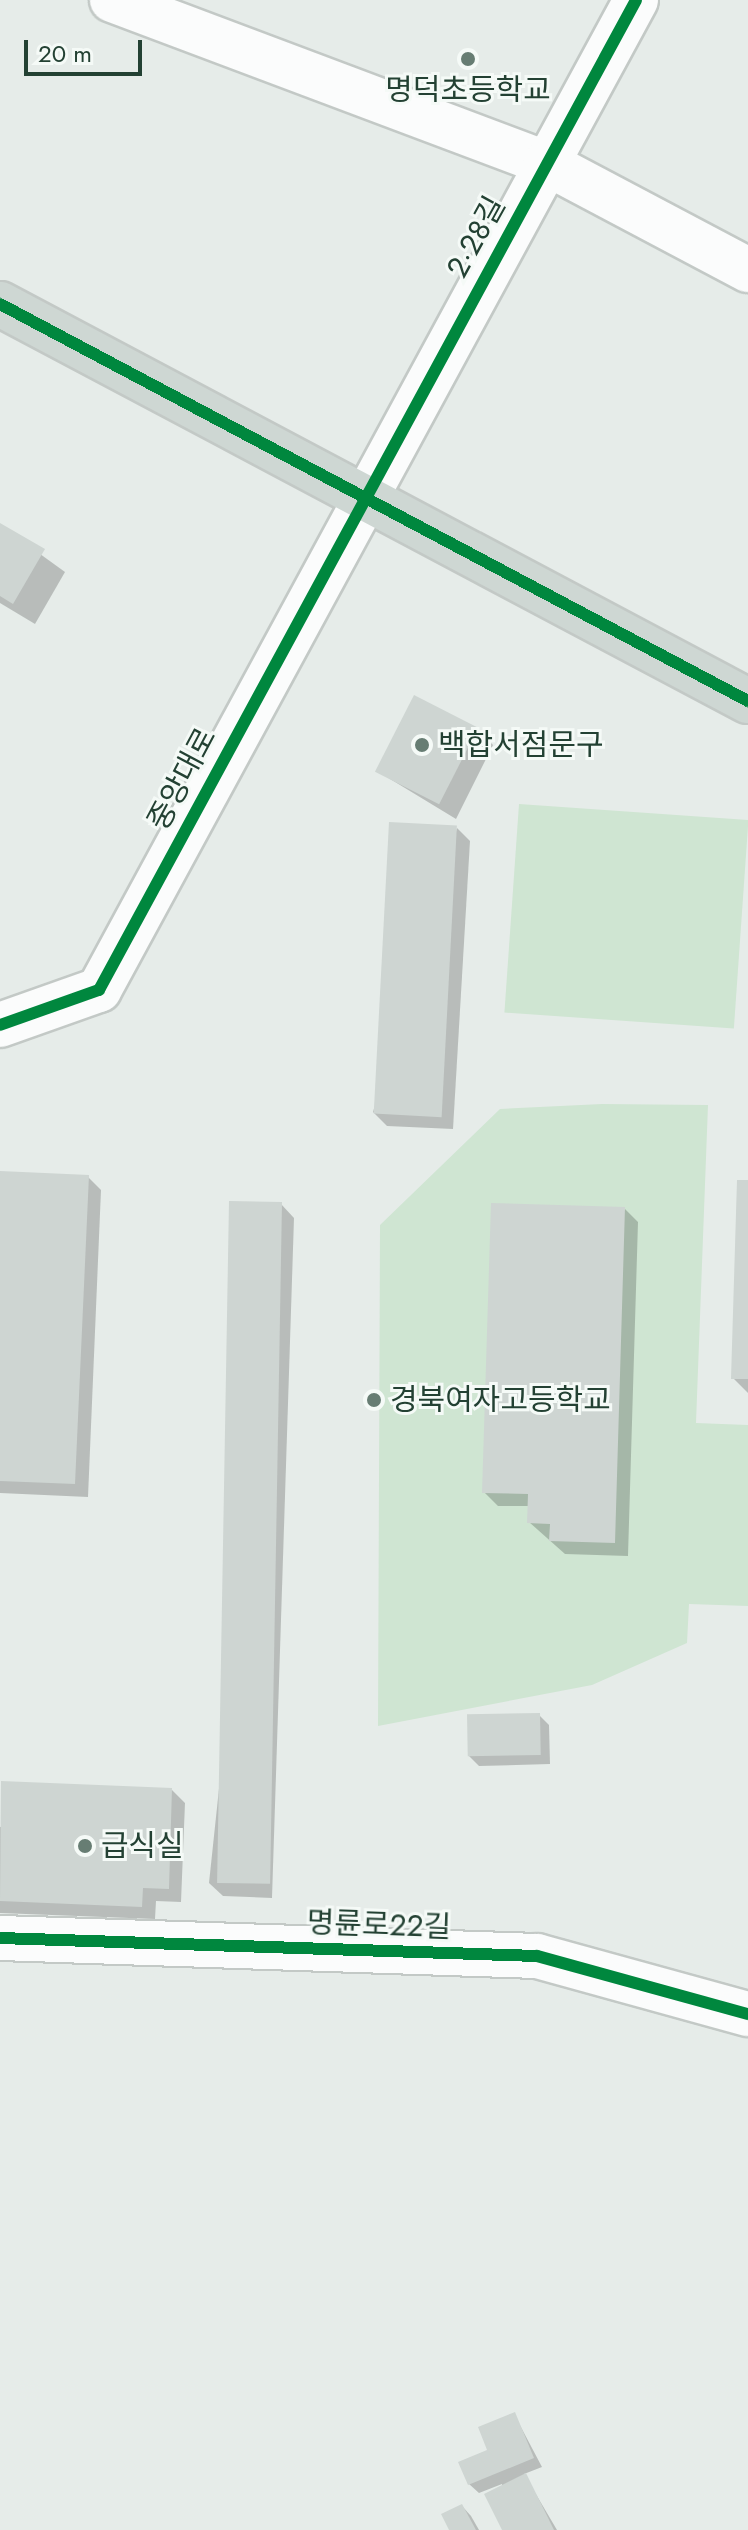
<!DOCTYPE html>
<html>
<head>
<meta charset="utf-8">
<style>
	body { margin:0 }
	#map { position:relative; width:748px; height:2530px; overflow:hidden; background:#e6ece9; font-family:Jost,"Noto Sans KR",sans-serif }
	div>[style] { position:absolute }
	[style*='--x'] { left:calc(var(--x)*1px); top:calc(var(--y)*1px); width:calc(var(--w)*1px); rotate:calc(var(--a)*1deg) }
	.green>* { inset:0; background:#cfe5d2; transform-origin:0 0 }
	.shadow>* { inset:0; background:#0003 }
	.building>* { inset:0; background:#ced5d2; transform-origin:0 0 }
	.roads { filter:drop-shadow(2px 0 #c3c9c6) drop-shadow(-2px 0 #c3c9c6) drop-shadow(0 2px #c3c9c6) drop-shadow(0 -2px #c3c9c6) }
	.minor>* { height:44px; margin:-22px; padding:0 22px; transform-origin:22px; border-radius:22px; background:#fbfcfc }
	.major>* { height:44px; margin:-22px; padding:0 22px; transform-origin:22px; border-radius:22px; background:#ced7d3 }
	.cycleway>* { height:12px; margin:-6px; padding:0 6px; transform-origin:6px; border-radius:6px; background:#00873e }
	.dots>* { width:22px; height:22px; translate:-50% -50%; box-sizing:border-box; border:4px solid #f5faf7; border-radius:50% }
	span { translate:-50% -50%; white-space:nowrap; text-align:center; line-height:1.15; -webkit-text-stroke:6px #f5faf7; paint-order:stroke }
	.poi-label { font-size:30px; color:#234133 }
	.left { translate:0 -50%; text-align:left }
	.street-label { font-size:30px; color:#234133 }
	.scale { position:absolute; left:24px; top:40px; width:118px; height:36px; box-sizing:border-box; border:4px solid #234133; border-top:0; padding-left:10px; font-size:24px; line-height:28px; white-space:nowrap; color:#234133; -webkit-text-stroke:6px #f5faf7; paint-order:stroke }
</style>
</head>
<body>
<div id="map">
	<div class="green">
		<i style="left:519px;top:804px;width:230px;height:209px;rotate:4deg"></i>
		<i style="clip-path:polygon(602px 1104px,708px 1105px,696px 1423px,748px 1425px,748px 1606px,689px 1604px,687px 1643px,592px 1685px,378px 1726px,380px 1225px,500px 1109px)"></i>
	</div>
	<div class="shadow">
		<i style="clip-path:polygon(0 525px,65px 572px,35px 624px,0 603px)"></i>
		<i style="clip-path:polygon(477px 729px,493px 745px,456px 819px,377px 771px)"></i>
		<i style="clip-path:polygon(457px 828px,470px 841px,453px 1129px,387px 1126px,373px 1112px)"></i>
		<i style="clip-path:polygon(0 1173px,88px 1177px,101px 1190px,88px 1497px,0 1493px)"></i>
		<i style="clip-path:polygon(748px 1182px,748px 1393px,733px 1378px)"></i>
		<i style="clip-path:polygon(281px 1204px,294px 1218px,272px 1898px,223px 1896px,209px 1883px)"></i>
		<i style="clip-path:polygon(625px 1209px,638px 1222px,628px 1556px,565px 1554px,529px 1522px,530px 1506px,498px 1506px,484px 1492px)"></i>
		<i style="clip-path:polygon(539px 1715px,549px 1725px,550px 1764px,479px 1766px,469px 1756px)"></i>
		<i style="clip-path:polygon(172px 1790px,185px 1803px,181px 1902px,156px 1901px,155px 1919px,0 1913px,0 1827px)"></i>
		<i style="clip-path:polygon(514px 2414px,542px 2467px,524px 2474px,557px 2530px,504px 2530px,502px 2484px,479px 2493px,469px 2484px)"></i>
		<i style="clip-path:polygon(462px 2506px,471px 2516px,479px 2530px,451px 2530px)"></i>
	</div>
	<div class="building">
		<i style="clip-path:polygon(0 523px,45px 549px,13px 604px,0 596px)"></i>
		<i style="left:414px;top:695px;width:72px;height:86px;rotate:27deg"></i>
		<i style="left:389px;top:822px;width:68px;height:292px;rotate:3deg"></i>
		<i style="clip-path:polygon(0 1171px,89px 1175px,75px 1484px,0 1481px)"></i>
		<i style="clip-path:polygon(737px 1180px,748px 1180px,748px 1379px,731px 1379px)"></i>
		<i style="left:229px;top:1201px;width:53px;height:682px;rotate:1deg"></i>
		<i style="clip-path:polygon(491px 1203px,625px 1207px,615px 1543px,549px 1541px,550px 1524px,527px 1523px,528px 1494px,482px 1493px)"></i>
		<i style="left:540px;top:1713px;width:42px;height:73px;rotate:89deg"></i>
		<i style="clip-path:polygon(1px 1781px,172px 1788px,169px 1889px,143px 1888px,142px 1907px,0 1901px)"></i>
		<i style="clip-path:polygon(515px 2412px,534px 2458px,468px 2485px,458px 2462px,487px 2450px,478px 2427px)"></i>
		<i style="clip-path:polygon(526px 2473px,554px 2530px,502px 2530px,484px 2494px)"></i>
		<i style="clip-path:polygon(462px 2504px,476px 2530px,449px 2530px,441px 2514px)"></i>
	</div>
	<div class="roads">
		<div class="minor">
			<i style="--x:112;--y:0;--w:464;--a:20.6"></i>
			<i style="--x:546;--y:163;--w:229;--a:27.9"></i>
			<i style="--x:0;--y:1025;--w:105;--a:-19.5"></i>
			<i style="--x:99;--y:990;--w:1126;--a:-61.52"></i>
			<i style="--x:0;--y:1938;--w:537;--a:1.92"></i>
			<i style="--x:537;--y:1956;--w:219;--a:15.4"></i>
		</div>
		<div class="major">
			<i style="--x:0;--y:304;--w:847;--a:27.96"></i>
		</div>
	</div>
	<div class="cycleway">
		<i style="--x:0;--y:304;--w:847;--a:27.96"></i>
		<i style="--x:0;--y:1025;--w:105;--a:-19.5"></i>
		<i style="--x:99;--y:990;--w:1126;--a:-61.52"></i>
		<i style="--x:0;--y:1938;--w:537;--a:1.92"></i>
		<i style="--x:537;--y:1956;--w:219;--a:15.4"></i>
	</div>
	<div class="dots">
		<i style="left:468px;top:59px;background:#677d73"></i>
		<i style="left:422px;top:745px;background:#677d73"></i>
		<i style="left:374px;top:1400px;background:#677d73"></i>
		<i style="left:85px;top:1846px;background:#677d73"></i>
	</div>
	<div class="poi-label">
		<span style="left:468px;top:90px">명덕초등학교</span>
		<span class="left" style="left:438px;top:745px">백합서점문구</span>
		<span class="left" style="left:390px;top:1400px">경북여자고등학교</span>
		<span class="left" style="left:101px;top:1846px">급식실</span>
	</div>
	<div class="street-label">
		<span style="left:476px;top:237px;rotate:-61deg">2·28길</span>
		<span style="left:182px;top:779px;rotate:-62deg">중앙대로</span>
		<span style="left:379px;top:1925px;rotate:2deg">명륜로22길</span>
	</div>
	<div class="scale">20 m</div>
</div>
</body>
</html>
